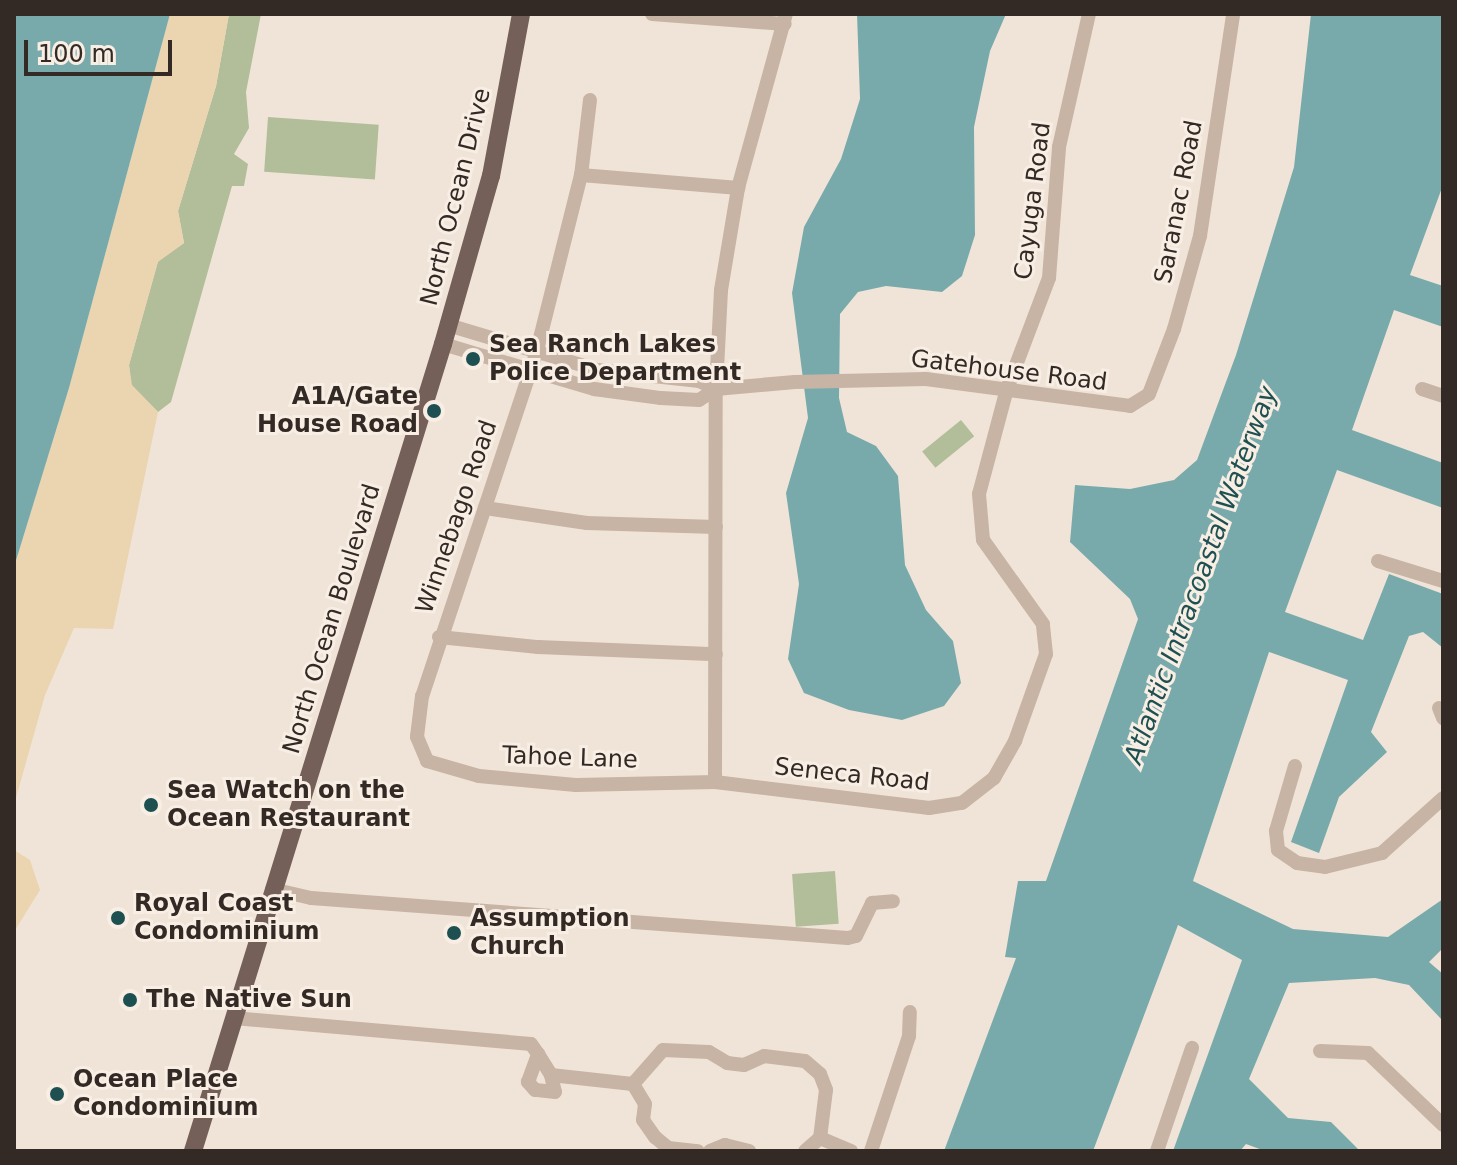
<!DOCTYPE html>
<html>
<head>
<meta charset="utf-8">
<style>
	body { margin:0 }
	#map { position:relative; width:1457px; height:1165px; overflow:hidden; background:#f0e4d8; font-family:"DejaVu Sans",sans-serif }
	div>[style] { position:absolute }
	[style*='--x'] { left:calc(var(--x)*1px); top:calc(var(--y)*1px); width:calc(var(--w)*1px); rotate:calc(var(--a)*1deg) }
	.green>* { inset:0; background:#b2be99; transform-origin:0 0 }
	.sand>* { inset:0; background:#ead5b0 }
	.water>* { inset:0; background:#79aaab }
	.minor>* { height:14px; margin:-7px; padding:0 7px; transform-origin:7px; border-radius:7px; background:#c7b4a5 }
	.major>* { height:18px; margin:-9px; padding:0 9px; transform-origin:9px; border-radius:9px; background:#746058 }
	.dots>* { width:22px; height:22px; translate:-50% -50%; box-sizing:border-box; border:4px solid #f8eee4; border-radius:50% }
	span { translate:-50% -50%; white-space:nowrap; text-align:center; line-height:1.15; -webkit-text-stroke:6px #f8eee4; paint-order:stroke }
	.street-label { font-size:24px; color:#332a26 }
	.poi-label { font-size:24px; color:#332a26; font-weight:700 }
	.left { translate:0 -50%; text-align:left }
	.right { translate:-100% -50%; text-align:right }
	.water-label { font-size:26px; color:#1e5052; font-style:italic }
	.frame { position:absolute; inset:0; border:16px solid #332a26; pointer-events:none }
	.scale { position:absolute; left:24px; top:40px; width:148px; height:36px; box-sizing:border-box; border:4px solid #332a26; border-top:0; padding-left:10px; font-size:24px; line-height:28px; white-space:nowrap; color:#332a26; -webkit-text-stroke:6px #f8eee4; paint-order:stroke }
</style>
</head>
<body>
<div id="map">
	<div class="green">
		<i style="clip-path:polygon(229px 14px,261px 14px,246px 92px,249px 128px,234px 154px,248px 164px,244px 186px,232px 186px,171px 402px,158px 412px,131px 385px,129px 365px,158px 261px,184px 243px,178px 211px,216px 86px)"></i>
		<i style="left:268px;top:117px;width:111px;height:55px;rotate:4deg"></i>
		<i style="left:961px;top:420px;width:21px;height:50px;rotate:51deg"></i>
		<i style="left:835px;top:871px;width:53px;height:43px;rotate:86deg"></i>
	</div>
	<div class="sand">
		<i style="clip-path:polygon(170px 14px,229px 14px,216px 86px,178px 211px,184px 243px,158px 262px,129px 365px,132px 385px,158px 412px,113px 629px,74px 628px,45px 695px,14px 805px,14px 567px,69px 388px)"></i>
		<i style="clip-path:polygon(14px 850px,30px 860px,40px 890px,14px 932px)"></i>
	</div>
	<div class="water">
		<i style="clip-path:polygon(14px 14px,170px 14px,69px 388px,14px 567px)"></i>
		<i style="clip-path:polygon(857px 14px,1006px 14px,990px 51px,974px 127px,975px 235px,962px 276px,942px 292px,886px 286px,858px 292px,840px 314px,839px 398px,847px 432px,876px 446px,898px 476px,905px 565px,926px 610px,953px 641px,961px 683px,944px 706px,902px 720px,849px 710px,804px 693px,788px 659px,799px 584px,786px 493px,808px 418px,792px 293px,804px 227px,841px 159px,860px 99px)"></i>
		<i style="clip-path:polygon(1311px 14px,1443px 14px,1443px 185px,1410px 275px,1443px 286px,1443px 327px,1394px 310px,1352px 430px,1443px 463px,1443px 508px,1337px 470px,1285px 612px,1363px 640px,1389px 574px,1443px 594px,1443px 648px,1423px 632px,1409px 636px,1371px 732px,1387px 752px,1339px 797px,1319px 853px,1291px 842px,1348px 680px,1269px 652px,1193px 881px,1293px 929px,1388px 937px,1443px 899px,1443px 948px,1429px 962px,1443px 974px,1443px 1021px,1409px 985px,1375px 978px,1289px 983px,1249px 1079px,1288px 1118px,1331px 1122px,1360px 1151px,1265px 1151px,1246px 1144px,1240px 1151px,1173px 1151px,1242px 960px,1178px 925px,1093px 1151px,944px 1151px,1016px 958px,1005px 957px,1018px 881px,1046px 881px,1138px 619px,1130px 599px,1070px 542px,1075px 485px,1130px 489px,1174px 480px,1197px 460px,1236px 355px,1294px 167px)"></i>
	</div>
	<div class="minor">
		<i style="--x:652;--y:14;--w:133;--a:4.3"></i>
		<i style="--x:590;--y:100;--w:76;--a:96.8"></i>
		<i style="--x:581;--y:175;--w:185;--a:104.1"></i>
		<i style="--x:536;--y:354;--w:360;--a:108.4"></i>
		<i style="--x:422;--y:696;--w:41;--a:97"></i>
		<i style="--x:417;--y:737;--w:26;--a:67"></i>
		<i style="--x:427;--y:761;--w:54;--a:16.1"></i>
		<i style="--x:479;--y:776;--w:97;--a:5.3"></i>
		<i style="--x:576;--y:785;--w:139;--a:-1.2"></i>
		<i style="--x:715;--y:782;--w:216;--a:6.9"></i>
		<i style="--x:929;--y:808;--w:33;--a:-9"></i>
		<i style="--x:962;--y:803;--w:41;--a:-38"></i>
		<i style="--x:994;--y:778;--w:43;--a:-60.4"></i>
		<i style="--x:1015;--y:741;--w:92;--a:-70.4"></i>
		<i style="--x:1046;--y:654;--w:30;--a:-96"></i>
		<i style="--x:1043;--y:624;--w:103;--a:-125.5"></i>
		<i style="--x:983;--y:540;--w:46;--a:-95"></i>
		<i style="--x:979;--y:494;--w:109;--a:-75.1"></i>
		<i style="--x:1007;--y:389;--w:119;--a:-69.3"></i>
		<i style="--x:1049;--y:278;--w:131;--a:-85.6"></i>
		<i style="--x:1059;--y:147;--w:136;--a:-77.3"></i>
		<i style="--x:581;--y:175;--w:158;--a:4.7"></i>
		<i style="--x:448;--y:325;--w:157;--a:16.7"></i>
		<i style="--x:598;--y:370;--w:102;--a:6.2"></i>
		<i style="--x:699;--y:381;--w:19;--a:25"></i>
		<i style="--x:443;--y:344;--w:158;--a:16.6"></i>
		<i style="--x:594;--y:389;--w:68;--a:7.7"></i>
		<i style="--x:661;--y:398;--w:38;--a:3"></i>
		<i style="--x:699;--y:400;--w:20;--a:-33"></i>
		<i style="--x:716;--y:389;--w:79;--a:-5.1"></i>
		<i style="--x:795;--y:382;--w:131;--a:-1.3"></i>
		<i style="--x:926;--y:379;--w:206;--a:7.5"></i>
		<i style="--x:1130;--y:406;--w:22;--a:-32"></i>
		<i style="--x:1149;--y:394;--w:70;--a:-69"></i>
		<i style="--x:1174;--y:329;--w:97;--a:-74.4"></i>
		<i style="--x:1200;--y:236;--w:224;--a:-81.5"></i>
		<i style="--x:1422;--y:389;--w:22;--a:18"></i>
		<i style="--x:485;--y:508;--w:103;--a:8.4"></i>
		<i style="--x:587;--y:523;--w:129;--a:1.8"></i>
		<i style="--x:1378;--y:561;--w:68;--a:17.1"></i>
		<i style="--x:439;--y:637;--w:100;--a:5.8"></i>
		<i style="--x:538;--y:647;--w:178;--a:2.3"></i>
		<i style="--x:1439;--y:708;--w:11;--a:68"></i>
		<i style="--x:1295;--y:766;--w:68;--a:106.3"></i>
		<i style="--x:1276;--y:831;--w:19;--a:84"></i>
		<i style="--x:1278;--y:850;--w:23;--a:34"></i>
		<i style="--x:1297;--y:863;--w:28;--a:8"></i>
		<i style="--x:1325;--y:867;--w:59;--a:-13.8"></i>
		<i style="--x:1382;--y:853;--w:82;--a:-42"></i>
		<i style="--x:715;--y:782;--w:393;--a:-89.9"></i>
		<i style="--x:716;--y:389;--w:99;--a:-87.1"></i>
		<i style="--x:721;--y:290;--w:103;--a:-80.5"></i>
		<i style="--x:738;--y:188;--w:180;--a:-74.6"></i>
		<i style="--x:272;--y:889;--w:40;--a:13"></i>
		<i style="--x:311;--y:898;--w:538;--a:4.26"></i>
		<i style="--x:848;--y:938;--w:8;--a:-14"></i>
		<i style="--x:856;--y:936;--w:37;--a:-64"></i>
		<i style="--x:872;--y:903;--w:21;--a:-5"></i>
		<i style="--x:234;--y:1018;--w:298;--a:5"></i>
		<i style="--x:531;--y:1044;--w:12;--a:55"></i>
		<i style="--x:538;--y:1054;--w:25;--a:58"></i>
		<i style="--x:551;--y:1075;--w:17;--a:77"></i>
		<i style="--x:555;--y:1092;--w:20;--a:-174"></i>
		<i style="--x:535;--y:1090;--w:11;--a:-131"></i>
		<i style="--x:528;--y:1082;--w:30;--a:-70"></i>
		<i style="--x:1320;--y:1051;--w:48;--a:2.4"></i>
		<i style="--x:1368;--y:1053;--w:104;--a:43.8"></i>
		<i style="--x:551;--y:1075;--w:82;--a:6.3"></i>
		<i style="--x:633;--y:1084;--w:45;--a:-48.6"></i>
		<i style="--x:663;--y:1050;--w:46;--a:2.5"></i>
		<i style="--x:709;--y:1052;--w:21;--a:31"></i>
		<i style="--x:727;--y:1063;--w:17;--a:7"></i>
		<i style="--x:744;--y:1065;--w:22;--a:-24"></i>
		<i style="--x:764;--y:1056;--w:41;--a:7"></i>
		<i style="--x:805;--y:1061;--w:20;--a:41"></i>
		<i style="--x:820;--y:1074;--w:17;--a:69"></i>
		<i style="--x:826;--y:1090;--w:48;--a:97.1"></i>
		<i style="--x:633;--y:1084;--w:23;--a:59"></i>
		<i style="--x:645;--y:1104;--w:16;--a:97"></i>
		<i style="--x:643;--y:1120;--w:21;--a:55"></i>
		<i style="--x:655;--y:1137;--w:17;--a:40"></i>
		<i style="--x:668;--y:1148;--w:30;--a:6"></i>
		<i style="--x:710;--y:1151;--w:16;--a:-22"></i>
		<i style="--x:725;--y:1145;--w:25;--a:14"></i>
		<i style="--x:805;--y:1151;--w:20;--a:-41"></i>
		<i style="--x:820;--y:1138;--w:34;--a:23"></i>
		<i style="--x:871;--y:1151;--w:121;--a:-71.7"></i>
		<i style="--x:909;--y:1036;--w:24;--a:-88"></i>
		<i style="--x:1157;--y:1151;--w:109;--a:-71.2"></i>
	</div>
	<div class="major">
		<i style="--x:193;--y:1151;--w:845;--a:-72.79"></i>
		<i style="--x:443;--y:344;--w:175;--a:-74.1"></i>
		<i style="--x:491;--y:176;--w:165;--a:-79.5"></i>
	</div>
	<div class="dots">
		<i style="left:473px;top:359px;background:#1e5052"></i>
		<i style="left:434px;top:411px;background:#1e5052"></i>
		<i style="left:151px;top:805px;background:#1e5052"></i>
		<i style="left:118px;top:918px;background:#1e5052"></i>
		<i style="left:454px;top:933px;background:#1e5052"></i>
		<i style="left:130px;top:1000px;background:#1e5052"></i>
		<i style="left:57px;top:1094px;background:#1e5052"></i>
	</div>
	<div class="street-label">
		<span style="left:456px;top:197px;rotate:-76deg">North Ocean Drive</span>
		<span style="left:1033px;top:201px;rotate:-83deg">Cayuga Road</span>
		<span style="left:1179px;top:202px;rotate:-79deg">Saranac Road</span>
		<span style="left:1009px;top:371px;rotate:7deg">Gatehouse Road</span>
		<span style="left:457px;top:517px;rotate:-71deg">Winnebago Road</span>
		<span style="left:332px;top:619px;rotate:-73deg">North Ocean Boulevard</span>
		<span style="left:570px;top:758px;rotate:2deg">Tahoe Lane</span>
		<span style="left:852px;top:775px;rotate:6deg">Seneca Road</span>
	</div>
	<div class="poi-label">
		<span class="left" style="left:489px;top:359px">Sea Ranch Lakes<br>Police Department</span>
		<span class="right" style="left:418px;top:411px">A1A/Gate<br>House Road</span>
		<span class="left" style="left:167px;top:805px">Sea Watch on the<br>Ocean Restaurant</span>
		<span class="left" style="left:134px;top:918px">Royal Coast<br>Condominium</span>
		<span class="left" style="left:470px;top:933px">Assumption<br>Church</span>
		<span class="left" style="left:146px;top:1000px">The Native Sun</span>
		<span class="left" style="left:73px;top:1094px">Ocean Place<br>Condominium</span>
	</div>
	<div class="water-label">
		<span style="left:1201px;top:575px;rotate:-70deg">Atlantic Intracoastal Waterway</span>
	</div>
	<div class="frame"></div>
	<div class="scale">100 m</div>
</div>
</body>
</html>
